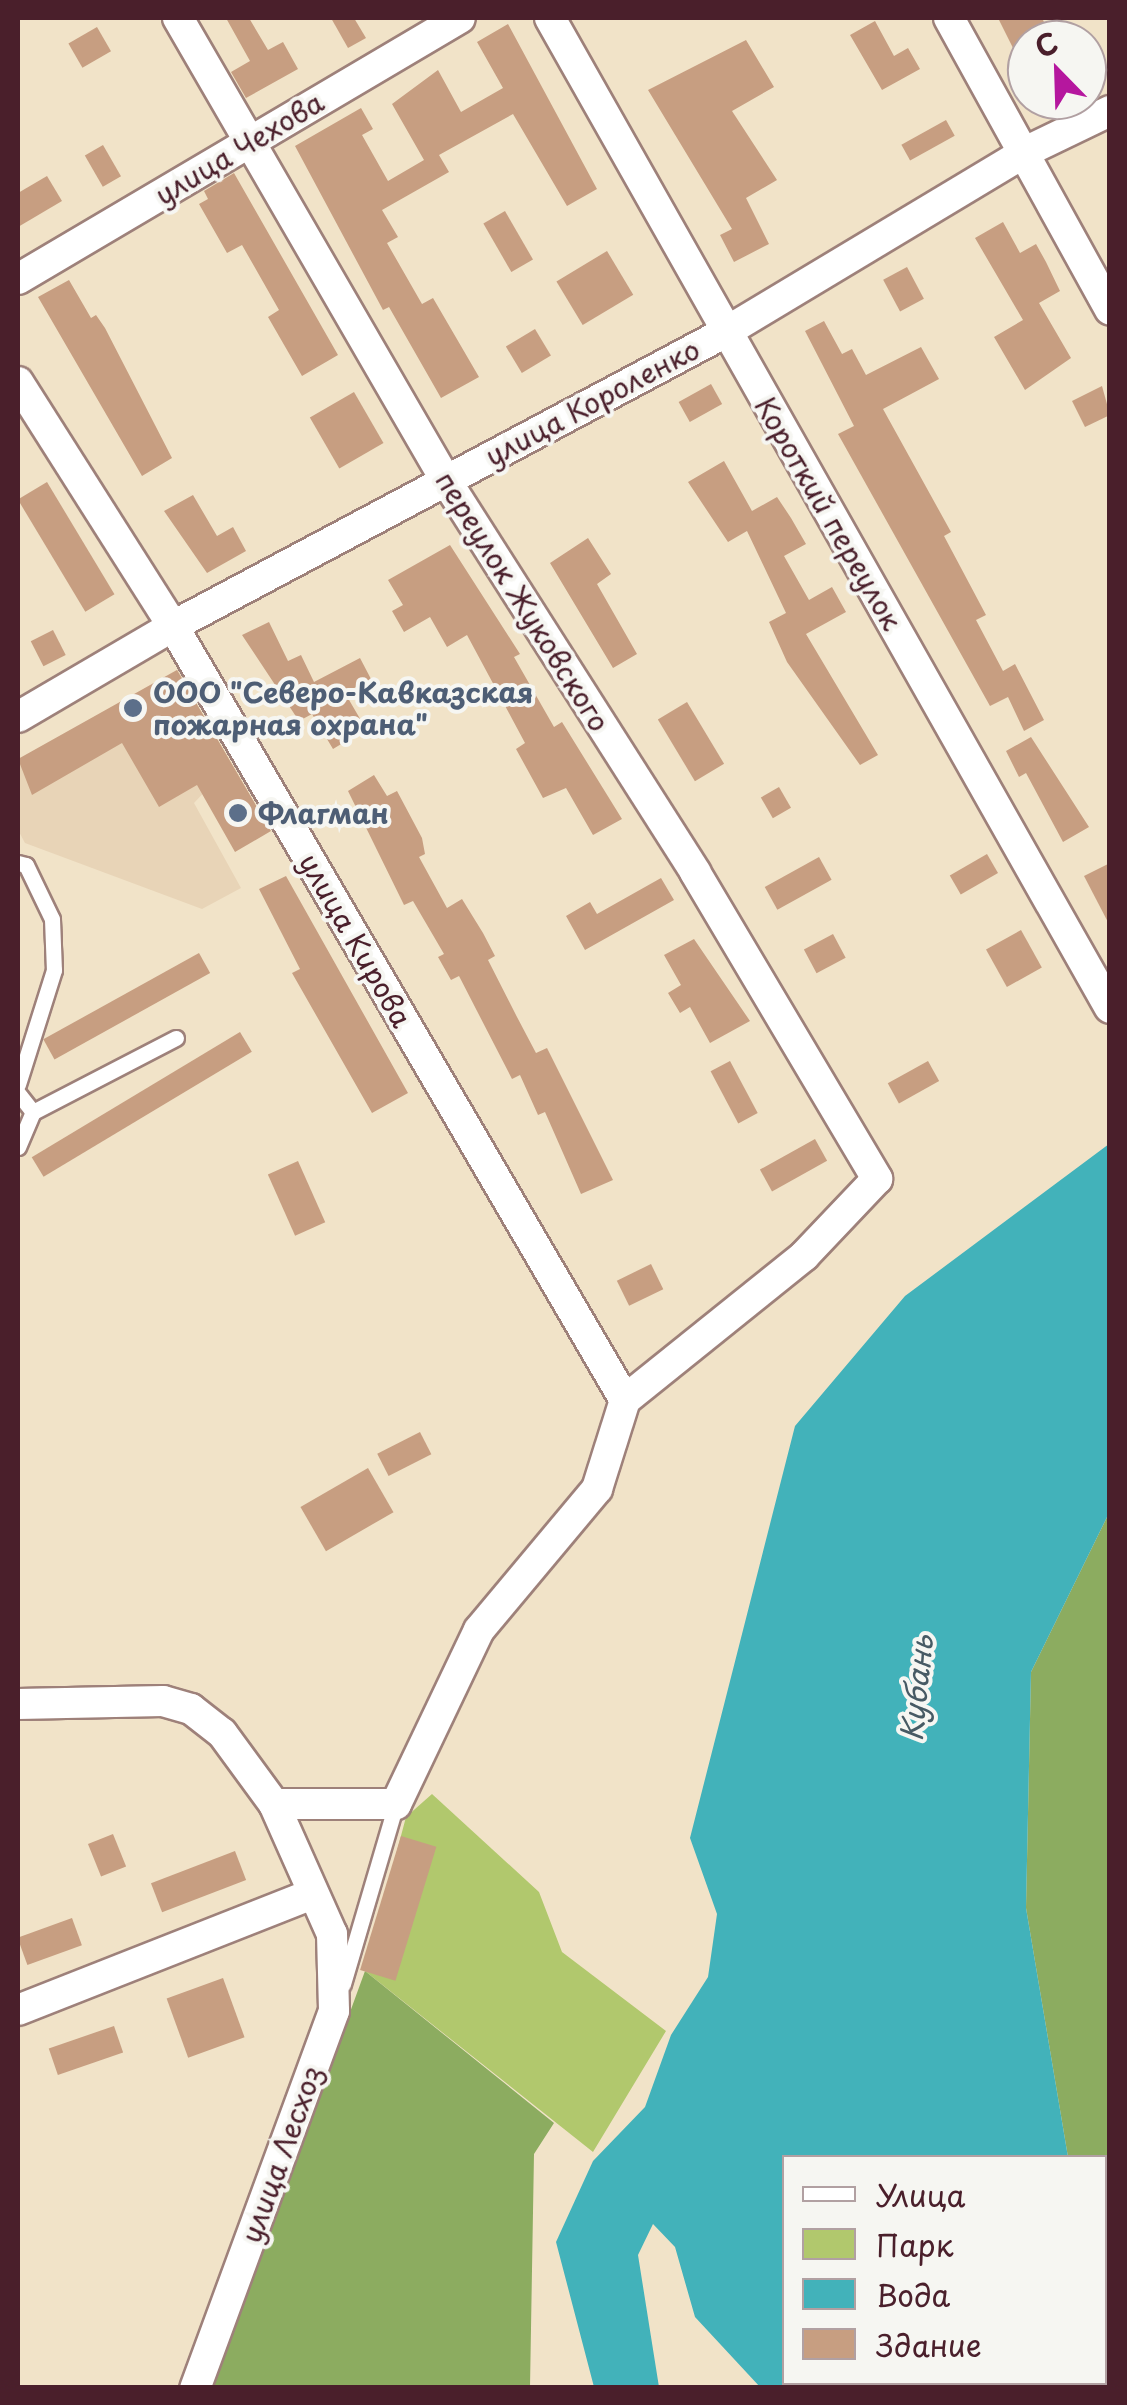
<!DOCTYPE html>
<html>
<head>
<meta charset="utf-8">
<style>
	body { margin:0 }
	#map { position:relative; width:1127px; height:2405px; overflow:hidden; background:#f1e3c8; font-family:"Playpen Sans",sans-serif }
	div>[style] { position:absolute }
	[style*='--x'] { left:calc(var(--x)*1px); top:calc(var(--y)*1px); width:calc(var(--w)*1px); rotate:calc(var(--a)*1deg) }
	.built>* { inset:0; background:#e8d4b7 }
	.green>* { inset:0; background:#b1c86d }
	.forest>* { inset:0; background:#8cac60 }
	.water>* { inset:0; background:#42b2ba }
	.building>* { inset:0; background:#c79e81; transform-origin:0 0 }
	.roads { filter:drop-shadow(2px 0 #9e817a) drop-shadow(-2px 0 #9e817a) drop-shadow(0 2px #9e817a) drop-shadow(0 -2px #9e817a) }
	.service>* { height:15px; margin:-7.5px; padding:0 7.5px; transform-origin:7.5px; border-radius:7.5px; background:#fff }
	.minor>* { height:30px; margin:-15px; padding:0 15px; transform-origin:15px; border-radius:15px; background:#fff }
	.dots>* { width:28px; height:28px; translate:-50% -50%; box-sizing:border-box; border:5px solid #f6f6f2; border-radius:50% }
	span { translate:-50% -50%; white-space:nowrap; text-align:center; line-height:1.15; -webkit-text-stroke:8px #f6f6f2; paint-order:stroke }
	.street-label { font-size:28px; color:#4a1f2b }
	.service-label { font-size:28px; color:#4e5e75; font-weight:700 }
	.left { translate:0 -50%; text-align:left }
	.water-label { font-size:30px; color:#475a64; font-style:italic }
	.frame { position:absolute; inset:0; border:20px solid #4a1f2b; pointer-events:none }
	.legend { position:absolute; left:782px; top:2155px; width:325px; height:230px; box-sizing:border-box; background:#f6f6f2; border:2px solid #b1a0a2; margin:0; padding:12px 18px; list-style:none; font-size:30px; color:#4a1f2b }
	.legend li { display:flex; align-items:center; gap:20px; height:50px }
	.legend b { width:50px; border:2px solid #b1a0a2 }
	.north { position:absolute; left:1007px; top:20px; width:100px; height:100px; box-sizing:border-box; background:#f6f6f2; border:2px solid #b1a0a2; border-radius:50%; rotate:337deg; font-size:28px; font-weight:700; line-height:40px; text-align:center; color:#4a1f2b }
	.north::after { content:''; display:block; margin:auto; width:35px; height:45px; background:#b5179e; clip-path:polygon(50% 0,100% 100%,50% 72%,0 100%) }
</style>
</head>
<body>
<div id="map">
	<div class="built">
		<i style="clip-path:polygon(180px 668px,195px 695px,167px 711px,210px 786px,194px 803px,241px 888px,202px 909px,25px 843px,18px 830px,18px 761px)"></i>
	</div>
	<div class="green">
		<i style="clip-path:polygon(432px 1794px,539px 1892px,562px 1952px,666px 2031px,593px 2152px,365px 1971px,406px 1817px)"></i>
	</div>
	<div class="forest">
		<i style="clip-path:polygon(1109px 1513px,1109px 2372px,1104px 2158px,1068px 2157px,1026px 1908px,1031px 1672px)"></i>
		<i style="clip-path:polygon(365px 1971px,554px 2123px,534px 2154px,530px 2387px,213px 2388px)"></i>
	</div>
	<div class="water">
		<i style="clip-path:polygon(1109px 1144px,1109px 1513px,1031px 1672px,1026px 1908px,1068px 2157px,784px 2158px,784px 2382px,1104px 2382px,1105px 2360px,1109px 2387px,760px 2387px,695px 2317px,675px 2247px,653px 2224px,638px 2255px,659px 2387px,594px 2387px,556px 2242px,593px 2161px,645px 2107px,671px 2035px,708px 1977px,717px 1914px,690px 1838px,795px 1426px,905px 1296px)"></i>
	</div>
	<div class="building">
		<i style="clip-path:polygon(226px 18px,249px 18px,268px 50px,283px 42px,298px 69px,246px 98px,231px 72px,250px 61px)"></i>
		<i style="clip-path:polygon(331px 18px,354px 18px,366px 38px,348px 48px)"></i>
		<i style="clip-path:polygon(998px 18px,1042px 18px,1053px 40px,1027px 40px,1027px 76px)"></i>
		<i style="clip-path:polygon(875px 21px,894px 56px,908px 48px,920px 69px,882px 90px,850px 35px)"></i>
		<i style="clip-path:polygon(508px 24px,597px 189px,567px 206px,513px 114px,439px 155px,449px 172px,382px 210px,398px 237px,387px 243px,422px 304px,433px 298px,479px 377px,441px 398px,389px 307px,383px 310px,295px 146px,361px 108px,373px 129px,362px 135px,388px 181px,424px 160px,392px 104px,438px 70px,461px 112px,503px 88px,477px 42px)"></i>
		<i style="left:97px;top:27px;width:28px;height:33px;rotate:60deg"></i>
		<i style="clip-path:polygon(746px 40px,774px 87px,732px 111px,777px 180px,746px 198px,769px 244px,734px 262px,720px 235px,732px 229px,648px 90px)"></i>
		<i style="left:946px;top:120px;width:18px;height:51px;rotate:61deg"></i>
		<i style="left:103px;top:145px;width:36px;height:21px;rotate:60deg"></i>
		<i style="clip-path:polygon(234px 173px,338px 355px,302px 376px,268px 317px,279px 310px,242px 245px,227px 253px,199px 204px,208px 199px,204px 191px)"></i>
		<i style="clip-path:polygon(47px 176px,62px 201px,18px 227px,18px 193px)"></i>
		<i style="left:505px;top:211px;width:56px;height:25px;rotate:60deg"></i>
		<i style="clip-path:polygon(1003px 222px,1020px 253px,1036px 244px,1046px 262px,1060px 291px,1039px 303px,1071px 358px,1025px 390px,994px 337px,1023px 320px,975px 238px)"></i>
		<i style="left:607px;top:251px;width:51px;height:59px;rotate:59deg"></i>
		<i style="left:907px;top:267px;width:36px;height:27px;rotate:62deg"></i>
		<i style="clip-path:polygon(69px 280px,91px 318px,96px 315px,105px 328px,172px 458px,142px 476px,38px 297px)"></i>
		<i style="clip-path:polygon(824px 321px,842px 354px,852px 349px,866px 375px,921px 347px,939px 379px,883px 409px,951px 532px,944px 536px,986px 615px,976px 620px,1003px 671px,1015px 664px,1044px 720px,1024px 731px,1008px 697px,990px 706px,838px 434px,854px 426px,805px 331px)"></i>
		<i style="left:535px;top:329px;width:31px;height:34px;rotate:59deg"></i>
		<i style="left:711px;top:384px;width:23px;height:37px;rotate:61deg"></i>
		<i style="clip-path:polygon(1102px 386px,1110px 415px,1085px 427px,1072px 401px)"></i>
		<i style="left:354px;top:392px;width:59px;height:51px;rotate:60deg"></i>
		<i style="clip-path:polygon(724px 461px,752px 511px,777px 497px,791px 518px,806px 544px,784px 556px,809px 600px,832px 587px,846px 612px,806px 634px,878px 755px,860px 765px,787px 662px,769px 622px,786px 613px,747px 531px,728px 542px,688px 482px)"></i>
		<i style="left:47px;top:482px;width:131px;height:34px;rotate:59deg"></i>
		<i style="clip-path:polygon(193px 495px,217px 536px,233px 527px,246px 551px,207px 573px,164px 511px)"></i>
		<i style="clip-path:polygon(588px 538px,611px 574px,597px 584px,637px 654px,613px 668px,550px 563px)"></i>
		<i style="clip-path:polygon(450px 545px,520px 654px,514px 657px,554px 727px,562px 722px,622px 819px,593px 835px,566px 788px,543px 798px,516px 749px,525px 743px,467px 635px,447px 647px,430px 617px,404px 632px,392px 611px,403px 605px,388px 580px)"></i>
		<i style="clip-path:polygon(269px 622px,288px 661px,301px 655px,314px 682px,360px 658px,371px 679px,345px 693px,366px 729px,333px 749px,312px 714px,299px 721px,242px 635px)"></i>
		<i style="left:53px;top:630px;width:28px;height:25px;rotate:63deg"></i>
		<i style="clip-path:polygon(177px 670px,271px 831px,235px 852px,197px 785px,159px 807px,122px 743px,32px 795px,18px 759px)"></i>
		<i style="left:687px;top:702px;width:72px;height:34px;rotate:59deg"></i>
		<i style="clip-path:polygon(1031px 737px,1089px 827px,1063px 842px,1026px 773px,1019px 777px,1006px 751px)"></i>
		<i style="clip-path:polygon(374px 775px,387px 796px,397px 791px,422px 838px,425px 854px,419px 857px,447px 908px,462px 899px,483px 933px,495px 956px,488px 960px,517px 1017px,536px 1053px,547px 1048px,613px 1180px,581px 1194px,545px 1112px,538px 1115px,520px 1075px,512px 1079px,459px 976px,451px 980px,438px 957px,444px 954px,413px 901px,404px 905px,348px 791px)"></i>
		<i style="left:779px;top:787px;width:24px;height:21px;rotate:60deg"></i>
		<i style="left:987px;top:854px;width:22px;height:43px;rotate:60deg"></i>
		<i style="left:819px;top:857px;width:26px;height:62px;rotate:61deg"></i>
		<i style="clip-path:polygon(1110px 863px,1110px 926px,1084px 876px)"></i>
		<i style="clip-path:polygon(286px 876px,408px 1093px,372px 1113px,292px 973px,300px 969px,259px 889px)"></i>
		<i style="clip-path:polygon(661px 878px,674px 900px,585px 950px,566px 916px,590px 902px,597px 914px)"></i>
		<i style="left:1021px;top:930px;width:43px;height:40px;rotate:61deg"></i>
		<i style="left:833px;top:934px;width:27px;height:33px;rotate:62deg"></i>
		<i style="clip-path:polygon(694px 939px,750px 1021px,710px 1043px,690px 1007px,680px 1013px,668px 993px,681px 985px,664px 955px)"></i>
		<i style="left:199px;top:953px;width:23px;height:178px;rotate:61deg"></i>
		<i style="left:240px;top:1032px;width:23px;height:243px;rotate:59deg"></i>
		<i style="left:730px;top:1061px;width:59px;height:22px;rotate:62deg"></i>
		<i style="left:928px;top:1061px;width:23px;height:46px;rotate:61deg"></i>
		<i style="left:815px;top:1139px;width:25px;height:63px;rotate:61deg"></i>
		<i style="left:298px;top:1161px;width:67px;height:33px;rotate:66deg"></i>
		<i style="left:651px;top:1264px;width:28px;height:38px;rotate:64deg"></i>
		<i style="left:420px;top:1432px;width:25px;height:48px;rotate:63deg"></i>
		<i style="left:368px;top:1468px;width:51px;height:78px;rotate:60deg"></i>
		<i style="left:113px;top:1834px;width:35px;height:27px;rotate:68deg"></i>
		<i style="left:401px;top:1836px;width:37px;height:140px;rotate:17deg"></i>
		<i style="left:235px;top:1851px;width:31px;height:90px;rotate:69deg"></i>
		<i style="left:72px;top:1918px;width:29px;height:58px;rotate:70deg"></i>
		<i style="left:223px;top:1978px;width:63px;height:60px;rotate:70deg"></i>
		<i style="left:114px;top:2026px;width:28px;height:69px;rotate:71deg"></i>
	</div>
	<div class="roads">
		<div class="service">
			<i style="--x:18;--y:863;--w:8;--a:14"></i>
			<i style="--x:26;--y:865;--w:60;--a:64.3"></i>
			<i style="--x:52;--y:919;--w:51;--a:87.8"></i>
			<i style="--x:54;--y:970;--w:120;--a:107.5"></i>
			<i style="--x:18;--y:1093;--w:24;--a:52"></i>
			<i style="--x:33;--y:1112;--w:161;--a:-27.4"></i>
			<i style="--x:18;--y:1147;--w:38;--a:-67"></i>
			<i style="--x:343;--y:1984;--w:188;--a:-73.6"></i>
		</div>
		<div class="minor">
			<i style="--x:178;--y:18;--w:533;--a:59.92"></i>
			<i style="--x:445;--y:479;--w:466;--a:57.5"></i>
			<i style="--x:695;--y:872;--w:357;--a:59.3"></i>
			<i style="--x:877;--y:1179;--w:106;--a:133.5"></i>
			<i style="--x:804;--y:1256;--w:230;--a:141.2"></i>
			<i style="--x:625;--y:1400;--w:93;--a:107.5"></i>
			<i style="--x:597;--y:1489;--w:184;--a:129.9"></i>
			<i style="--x:479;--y:1630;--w:193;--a:115.5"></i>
			<i style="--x:396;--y:1804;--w:122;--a:180"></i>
			<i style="--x:550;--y:18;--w:1137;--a:60.51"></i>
			<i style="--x:949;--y:18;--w:333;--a:61.1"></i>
			<i style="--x:18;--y:279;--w:513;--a:-30.56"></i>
			<i style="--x:18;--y:382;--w:289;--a:57.6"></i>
			<i style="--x:173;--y:626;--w:896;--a:59.72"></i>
			<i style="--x:18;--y:717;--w:180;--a:-30.4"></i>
			<i style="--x:173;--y:626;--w:626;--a:-28"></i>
			<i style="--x:726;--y:332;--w:351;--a:-31"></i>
			<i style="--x:1027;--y:151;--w:92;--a:-25.7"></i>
			<i style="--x:18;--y:1704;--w:145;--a:-1.2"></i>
			<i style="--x:163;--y:1701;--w:29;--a:16"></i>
			<i style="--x:191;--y:1709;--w:39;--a:38"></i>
			<i style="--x:222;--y:1733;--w:88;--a:53.8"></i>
			<i style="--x:274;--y:1804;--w:142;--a:66"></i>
			<i style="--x:332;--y:1934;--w:77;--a:88.5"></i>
			<i style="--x:334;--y:2011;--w:402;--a:110.2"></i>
			<i style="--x:18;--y:2010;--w:317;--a:-21.5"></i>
		</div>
	</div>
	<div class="dots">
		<i style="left:133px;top:708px;background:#5c6f8a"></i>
		<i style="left:238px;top:813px;background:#5c6f8a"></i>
	</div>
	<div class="street-label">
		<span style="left:239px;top:148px;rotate:-31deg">улица Чехова</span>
		<span style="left:592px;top:402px;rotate:-28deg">улица Короленко</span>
		<span style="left:829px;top:513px;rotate:60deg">Короткий переулок</span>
		<span style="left:523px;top:601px;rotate:58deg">переулок Жуковского</span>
		<span style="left:356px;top:940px;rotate:60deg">улица Кирова</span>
		<span style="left:281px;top:2154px;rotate:-70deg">улица Лесхоз</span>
	</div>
	<div class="service-label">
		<span class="left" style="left:153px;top:708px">ООО "Северо-Кавказская<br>пожарная охрана"</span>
		<span class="left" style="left:258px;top:813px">Флагман</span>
	</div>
	<div class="water-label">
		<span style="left:916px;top:1688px;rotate:-84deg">Кубань</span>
	</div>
	<div class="frame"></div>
	<ul class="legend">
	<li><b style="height:12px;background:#fff"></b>Улица</li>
	<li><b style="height:28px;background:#b1c86d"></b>Парк</li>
	<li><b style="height:28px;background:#42b2ba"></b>Вода</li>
	<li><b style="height:28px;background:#c79e81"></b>Здание</li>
	</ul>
	<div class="north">С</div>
</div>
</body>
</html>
